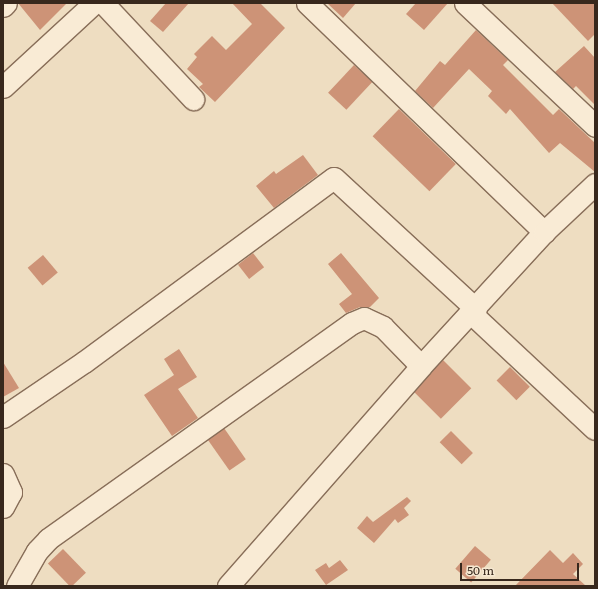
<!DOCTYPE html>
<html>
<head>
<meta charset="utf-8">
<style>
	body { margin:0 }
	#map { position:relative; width:598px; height:589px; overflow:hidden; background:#eeddc1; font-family:Literata,serif }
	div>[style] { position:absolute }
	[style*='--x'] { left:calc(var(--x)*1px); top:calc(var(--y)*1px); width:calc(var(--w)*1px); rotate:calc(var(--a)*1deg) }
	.building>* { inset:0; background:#cd9377; transform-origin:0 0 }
	.roads { filter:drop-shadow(1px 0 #886e59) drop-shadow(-1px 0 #886e59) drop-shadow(0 1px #886e59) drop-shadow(0 -1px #886e59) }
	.minor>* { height:21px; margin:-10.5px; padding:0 10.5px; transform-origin:10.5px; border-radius:10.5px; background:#f9ebd5 }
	span { translate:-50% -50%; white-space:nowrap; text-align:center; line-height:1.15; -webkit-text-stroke:3.5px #f6e8d1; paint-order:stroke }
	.frame { position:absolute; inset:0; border:4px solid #38281d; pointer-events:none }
	.scale { position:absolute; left:460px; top:563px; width:119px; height:18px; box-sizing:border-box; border:2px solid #38281d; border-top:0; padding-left:5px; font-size:12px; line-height:14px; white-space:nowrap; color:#38281d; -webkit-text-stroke:3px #f6e8d1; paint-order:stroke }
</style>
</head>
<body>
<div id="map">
	<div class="building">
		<i style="clip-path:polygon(18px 3px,67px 3px,40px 30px)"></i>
		<i style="clip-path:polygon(166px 3px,189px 3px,163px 32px,150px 21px)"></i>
		<i style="clip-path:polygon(232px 3px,260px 3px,285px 28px,215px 102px,199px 87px,203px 84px,187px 69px,197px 57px,194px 54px,212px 36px,226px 50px,252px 24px)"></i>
		<i style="clip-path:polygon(327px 3px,356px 3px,343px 18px)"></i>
		<i style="clip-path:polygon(416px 3px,448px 3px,424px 30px,406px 14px)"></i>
		<i style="clip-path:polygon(552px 3px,595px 3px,595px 34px,588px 41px)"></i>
		<i style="clip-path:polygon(476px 30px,508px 60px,503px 65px,553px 115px,559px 109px,595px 143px,595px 172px,560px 143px,549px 153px,510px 109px,506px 114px,488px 96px,492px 91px,469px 69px,433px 108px,415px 91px,440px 61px,445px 65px)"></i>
		<i style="clip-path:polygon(584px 46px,595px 58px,595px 105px,576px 86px,573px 89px,555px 72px)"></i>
		<i style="left:354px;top:65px;width:25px;height:38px;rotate:43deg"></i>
		<i style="left:399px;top:109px;width:79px;height:38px;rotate:44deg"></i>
		<i style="clip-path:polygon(303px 155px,318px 175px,274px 208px,256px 186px,274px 171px,276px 174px)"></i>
		<i style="left:253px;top:253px;width:18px;height:19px;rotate:52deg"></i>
		<i style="clip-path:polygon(341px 253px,379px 298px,370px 307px,360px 307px,346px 313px,339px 304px,352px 294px,328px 264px)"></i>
		<i style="left:43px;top:255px;width:23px;height:20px;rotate:50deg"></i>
		<i style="clip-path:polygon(179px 349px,197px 377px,178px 389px,198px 418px,172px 436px,144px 395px,174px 375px,164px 359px)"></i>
		<i style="left:443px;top:360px;width:40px;height:43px;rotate:45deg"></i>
		<i style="clip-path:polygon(3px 362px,19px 388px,3px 397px)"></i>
		<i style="left:510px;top:367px;width:28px;height:19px;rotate:45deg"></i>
		<i style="left:224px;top:428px;width:38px;height:20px;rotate:55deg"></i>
		<i style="left:451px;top:431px;width:31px;height:16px;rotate:45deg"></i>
		<i style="clip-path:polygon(407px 497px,411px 501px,404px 508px,409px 515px,398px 523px,395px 519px,374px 543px,357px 528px,367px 516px,373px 522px)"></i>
		<i style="left:475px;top:546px;width:21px;height:30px;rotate:41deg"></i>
		<i style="left:63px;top:549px;width:33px;height:21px;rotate:46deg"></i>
		<i style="clip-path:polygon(550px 550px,563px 563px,573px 553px,583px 564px,573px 574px,586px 586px,515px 586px)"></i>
		<i style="clip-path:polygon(340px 560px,348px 570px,326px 585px,315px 570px,326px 563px,329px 568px)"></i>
	</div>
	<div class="roads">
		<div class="minor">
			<i style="--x:103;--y:3;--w:132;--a:46.8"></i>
			<i style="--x:307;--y:3;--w:330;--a:44"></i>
			<i style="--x:465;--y:3;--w:179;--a:43.4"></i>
			<i style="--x:3;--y:6;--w:4;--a:-45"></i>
			<i style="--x:3;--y:87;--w:124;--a:-42.7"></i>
			<i style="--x:472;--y:314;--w:168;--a:43.1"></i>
			<i style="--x:3;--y:417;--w:98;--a:-34.2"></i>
			<i style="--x:84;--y:362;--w:310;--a:-36.4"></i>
			<i style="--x:334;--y:178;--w:193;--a:42.7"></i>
			<i style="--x:3;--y:474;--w:20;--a:66"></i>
			<i style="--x:11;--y:492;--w:17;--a:118"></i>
			<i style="--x:17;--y:586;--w:40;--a:-60.3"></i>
			<i style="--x:37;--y:551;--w:16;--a:-47"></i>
			<i style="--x:48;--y:539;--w:373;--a:-35.4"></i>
			<i style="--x:352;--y:323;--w:13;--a:-23"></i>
			<i style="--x:364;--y:318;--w:21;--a:25"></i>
			<i style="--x:383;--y:327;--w:54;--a:45.7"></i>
			<i style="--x:228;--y:586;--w:293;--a:-48.7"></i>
			<i style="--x:421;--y:366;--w:182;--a:-47.5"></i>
			<i style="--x:544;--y:232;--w:70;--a:-43.3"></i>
		</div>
	</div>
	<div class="frame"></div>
	<div class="scale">50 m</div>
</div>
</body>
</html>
